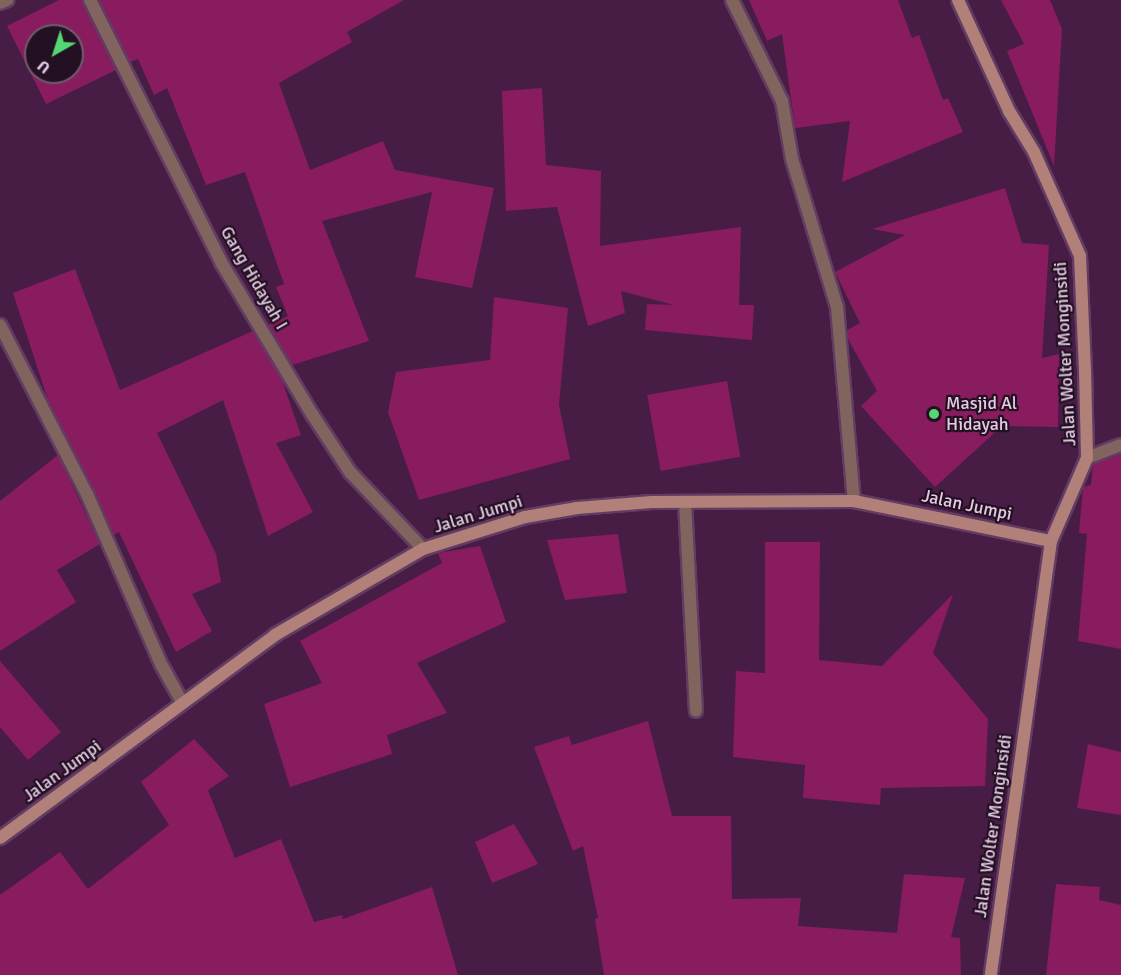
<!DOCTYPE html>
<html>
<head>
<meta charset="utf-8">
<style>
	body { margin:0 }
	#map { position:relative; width:1121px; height:975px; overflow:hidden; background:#471d46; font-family:Signika,sans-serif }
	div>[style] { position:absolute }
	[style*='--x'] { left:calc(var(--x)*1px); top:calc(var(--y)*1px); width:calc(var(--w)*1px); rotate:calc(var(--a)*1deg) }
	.building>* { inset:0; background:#881c5f; transform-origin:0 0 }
	.roads { filter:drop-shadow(2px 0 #633c62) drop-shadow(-2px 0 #633c62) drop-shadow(0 2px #633c62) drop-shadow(0 -2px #633c62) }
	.street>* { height:12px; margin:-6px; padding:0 6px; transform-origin:6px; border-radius:6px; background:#82645f }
	.secondary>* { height:12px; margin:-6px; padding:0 6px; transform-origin:6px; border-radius:6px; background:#b08079 }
	.dots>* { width:16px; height:16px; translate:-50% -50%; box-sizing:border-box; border:3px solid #231022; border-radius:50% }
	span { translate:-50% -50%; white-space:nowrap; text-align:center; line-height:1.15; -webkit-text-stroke:4.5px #231022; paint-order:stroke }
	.street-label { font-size:18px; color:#e4cae3 }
	.poi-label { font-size:18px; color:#e4cae3 }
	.left { translate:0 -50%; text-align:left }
	.north { position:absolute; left:24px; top:24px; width:60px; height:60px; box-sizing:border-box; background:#231022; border:2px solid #705a6f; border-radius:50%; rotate:219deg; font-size:16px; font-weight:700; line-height:24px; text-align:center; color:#e4cae3 }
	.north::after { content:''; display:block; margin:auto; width:21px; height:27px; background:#54d672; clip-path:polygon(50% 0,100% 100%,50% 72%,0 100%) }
</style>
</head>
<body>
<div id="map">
	<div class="building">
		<i style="clip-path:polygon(evenodd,59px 0,82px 0,116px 70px,46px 104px,7px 26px,59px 0,36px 36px,72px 36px,72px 72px,36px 72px,36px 36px)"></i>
		<i style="clip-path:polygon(99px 0,404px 0,347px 32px,352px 42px,279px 83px,310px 170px,383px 141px,395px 170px,494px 188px,472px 288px,415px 277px,432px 192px,322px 221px,369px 341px,292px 365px,268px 325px,288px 316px,276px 287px,284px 284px,245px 172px,206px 185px,167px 88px,154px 95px,138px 59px,130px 62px)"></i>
		<i style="clip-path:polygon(749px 0,898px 0,912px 38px,919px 35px,943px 100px,948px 98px,963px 132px,842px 182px,850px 121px,795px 128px,782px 34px,767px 41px)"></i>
		<i style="clip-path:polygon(1001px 0,1050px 0,1062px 29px,1054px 166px,1007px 51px,1024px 44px)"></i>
		<i style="clip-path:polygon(542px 88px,546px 165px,601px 171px,600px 246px,741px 227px,739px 305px,754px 305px,752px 340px,645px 330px,647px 304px,674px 305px,621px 291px,625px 313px,588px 326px,557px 207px,506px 211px,502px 91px)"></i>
		<i style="clip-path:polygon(1005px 188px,1022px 243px,1049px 245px,1042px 358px,1059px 354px,1058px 427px,1002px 426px,935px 487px,861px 406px,877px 391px,848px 339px,847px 330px,860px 323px,835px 272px,905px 235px,872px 229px)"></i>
		<i style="clip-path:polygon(75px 269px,120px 390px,253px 331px,282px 380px,301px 435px,276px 443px,313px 512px,268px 536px,223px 400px,157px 433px,216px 554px,221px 582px,192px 594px,212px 631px,176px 652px,119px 532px,114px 535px,48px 400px,13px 293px)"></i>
		<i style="clip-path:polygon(494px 297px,568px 308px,559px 405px,570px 459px,419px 500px,388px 412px,396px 372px,490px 360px)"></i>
		<i style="left:727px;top:381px;width:77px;height:81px;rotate:80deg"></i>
		<i style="clip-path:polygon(1121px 454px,1121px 649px,1078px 641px,1087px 534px,1079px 533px,1083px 487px,1091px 485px,1093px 464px)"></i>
		<i style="clip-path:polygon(58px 455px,100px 544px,57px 570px,76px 602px,0 651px,0 501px)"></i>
		<i style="clip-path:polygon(618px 534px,627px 593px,565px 600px,547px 540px)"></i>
		<i style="clip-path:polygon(765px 542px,820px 542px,819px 660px,882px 666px,953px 594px,933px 653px,988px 719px,985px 786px,881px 788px,880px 805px,803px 798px,805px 765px,733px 757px,736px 671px,765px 673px)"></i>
		<i style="clip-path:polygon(480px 546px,506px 622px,417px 663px,447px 713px,387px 735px,392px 754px,290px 787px,264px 704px,322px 683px,300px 641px,442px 563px,438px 553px)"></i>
		<i style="clip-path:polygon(0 661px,61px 732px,28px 760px,0 727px)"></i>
		<i style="clip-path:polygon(648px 721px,672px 816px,731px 816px,732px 899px,801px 898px,798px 926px,897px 933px,904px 874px,965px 878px,951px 937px,960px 938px,961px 975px,604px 975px,595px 919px,598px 918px,583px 846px,573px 851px,534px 747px,569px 736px,572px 745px)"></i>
		<i style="clip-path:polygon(194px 739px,229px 776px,208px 790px,235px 858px,281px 839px,314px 922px,342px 915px,343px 919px,432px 887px,458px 975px,0 975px,0 895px,60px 852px,88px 889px,169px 825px,141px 782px)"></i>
		<i style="clip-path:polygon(1088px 744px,1121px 752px,1121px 815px,1077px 808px)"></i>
		<i style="clip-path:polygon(514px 824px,538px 864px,492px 883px,475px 842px)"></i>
		<i style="clip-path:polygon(1056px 884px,1100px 887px,1099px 900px,1121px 905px,1121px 975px,1046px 975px)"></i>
	</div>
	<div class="roads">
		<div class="street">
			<i style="--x:90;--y:0;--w:293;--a:63.4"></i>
			<i style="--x:221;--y:262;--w:177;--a:59.1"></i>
			<i style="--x:312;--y:414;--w:69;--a:56.8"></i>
			<i style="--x:350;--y:472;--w:106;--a:46.5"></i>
			<i style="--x:732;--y:0;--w:113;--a:63.7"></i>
			<i style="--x:782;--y:101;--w:59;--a:80.2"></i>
			<i style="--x:792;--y:159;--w:155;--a:73.1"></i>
			<i style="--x:837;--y:307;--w:195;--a:85"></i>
			<i style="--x:0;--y:3;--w:8;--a:-23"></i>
			<i style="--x:0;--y:325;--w:190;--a:62.8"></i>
			<i style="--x:87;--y:494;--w:185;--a:66.5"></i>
			<i style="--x:161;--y:664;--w:43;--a:61.1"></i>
			<i style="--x:1087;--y:458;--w:36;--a:-21"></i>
			<i style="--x:685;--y:502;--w:209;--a:87"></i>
		</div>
		<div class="secondary">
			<i style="--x:958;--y:0;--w:122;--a:65.3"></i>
			<i style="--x:1009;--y:111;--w:48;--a:58.6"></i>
			<i style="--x:1034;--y:152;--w:114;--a:66.1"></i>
			<i style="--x:1080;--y:256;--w:113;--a:87.5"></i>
			<i style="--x:1085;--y:369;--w:89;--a:88.7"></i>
			<i style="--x:1087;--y:458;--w:90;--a:113.4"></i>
			<i style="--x:1051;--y:541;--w:438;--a:97.9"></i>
			<i style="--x:0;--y:838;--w:342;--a:-36.4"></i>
			<i style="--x:275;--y:635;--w:171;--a:-30.2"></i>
			<i style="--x:423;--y:549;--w:107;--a:-17.4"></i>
			<i style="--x:525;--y:517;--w:53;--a:-9.8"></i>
			<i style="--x:577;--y:508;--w:75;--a:-4.6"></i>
			<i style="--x:652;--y:502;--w:202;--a:-0.3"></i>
			<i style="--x:854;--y:501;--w:201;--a:11.5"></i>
		</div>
	</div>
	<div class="dots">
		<i style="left:934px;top:414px;background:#54d672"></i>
	</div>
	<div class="street-label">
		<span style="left:254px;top:278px;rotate:60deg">Gang Hidayah I</span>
		<span style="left:1065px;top:354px;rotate:-93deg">Jalan Wolter Monginsidi</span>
		<span style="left:967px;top:505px;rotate:12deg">Jalan Jumpi</span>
		<span style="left:478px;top:514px;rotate:-17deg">Jalan Jumpi</span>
		<span style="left:62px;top:771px;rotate:-36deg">Jalan Jumpi</span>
		<span style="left:993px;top:826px;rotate:-82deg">Jalan Wolter Monginsidi</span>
	</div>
	<div class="poi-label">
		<span class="left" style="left:946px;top:414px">Masjid Al<br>Hidayah</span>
	</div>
	<div class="north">U</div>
</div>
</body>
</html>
